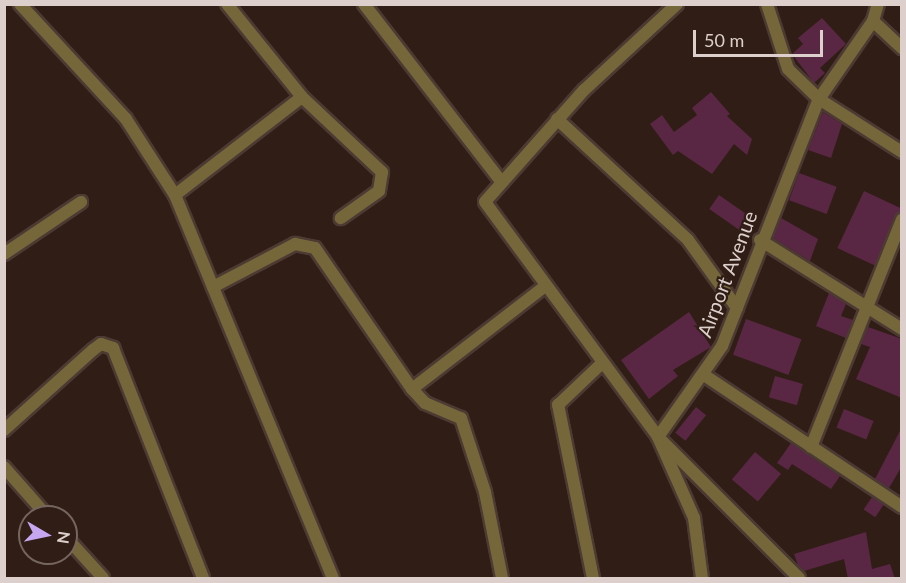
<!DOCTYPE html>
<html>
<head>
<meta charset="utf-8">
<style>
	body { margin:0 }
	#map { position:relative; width:906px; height:583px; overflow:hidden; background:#301e16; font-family:Lato,sans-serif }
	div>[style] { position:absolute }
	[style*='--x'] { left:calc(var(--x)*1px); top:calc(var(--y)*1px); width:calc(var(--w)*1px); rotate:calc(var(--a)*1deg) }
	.building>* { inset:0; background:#592643; transform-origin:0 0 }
	.roads { filter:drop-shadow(2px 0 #4c3a33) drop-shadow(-2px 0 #4c3a33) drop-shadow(0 2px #4c3a33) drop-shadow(0 -2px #4c3a33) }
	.street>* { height:12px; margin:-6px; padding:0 6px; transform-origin:6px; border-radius:6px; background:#76673a }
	span { translate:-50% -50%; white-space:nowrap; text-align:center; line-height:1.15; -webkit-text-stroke:4.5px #301e16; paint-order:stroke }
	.street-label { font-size:20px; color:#ddd0cc }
	.frame { position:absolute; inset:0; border:6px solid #ddd0cc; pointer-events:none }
	.north { position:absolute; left:18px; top:505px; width:60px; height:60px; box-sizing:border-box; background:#301e16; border:2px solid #75655f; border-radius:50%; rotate:99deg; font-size:16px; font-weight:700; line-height:24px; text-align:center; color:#ddd0cc }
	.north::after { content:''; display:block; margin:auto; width:21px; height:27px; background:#c6a6f0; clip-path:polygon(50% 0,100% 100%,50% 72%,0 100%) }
	.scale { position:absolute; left:693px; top:30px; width:130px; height:27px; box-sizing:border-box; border:3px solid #ddd0cc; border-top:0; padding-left:8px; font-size:18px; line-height:21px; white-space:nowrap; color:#ddd0cc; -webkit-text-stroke:4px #301e16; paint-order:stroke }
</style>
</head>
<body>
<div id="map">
	<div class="building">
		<i style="clip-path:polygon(822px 18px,846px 44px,820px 68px,825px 73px,814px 83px,792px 54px,803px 44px,798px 38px)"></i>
		<i style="clip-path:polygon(711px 92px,730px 114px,727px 116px,752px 139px,747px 155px,734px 144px,712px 174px,678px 151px,673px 155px,650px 124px,662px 115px,674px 132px,697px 115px,692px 108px)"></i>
		<i style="clip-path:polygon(823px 112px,842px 124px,831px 158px,808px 150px)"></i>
		<i style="left:799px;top:173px;width:40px;height:29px;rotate:20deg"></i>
		<i style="left:864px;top:191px;width:42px;height:63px;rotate:25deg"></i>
		<i style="left:719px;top:195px;width:45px;height:17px;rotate:35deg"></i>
		<i style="clip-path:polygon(781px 218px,818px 239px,810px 261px,773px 238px)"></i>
		<i style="clip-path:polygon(829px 293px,846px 304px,841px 316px,853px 320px,846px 338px,816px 326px)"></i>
		<i style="clip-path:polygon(689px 312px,711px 347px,673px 370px,678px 376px,649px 399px,621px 360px)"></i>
		<i style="left:746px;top:319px;width:59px;height:38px;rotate:20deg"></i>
		<i style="clip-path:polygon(868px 327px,902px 339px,902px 398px,856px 379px,870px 347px,861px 344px)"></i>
		<i style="left:775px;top:376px;width:29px;height:22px;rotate:16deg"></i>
		<i style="left:696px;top:407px;width:13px;height:33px;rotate:39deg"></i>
		<i style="left:844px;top:409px;width:32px;height:20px;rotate:22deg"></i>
		<i style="clip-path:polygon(902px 427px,902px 466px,889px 488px,875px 479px)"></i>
		<i style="clip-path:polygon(791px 443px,840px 476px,831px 489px,792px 464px,788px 470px,777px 463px)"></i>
		<i style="left:755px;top:452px;width:34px;height:36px;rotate:40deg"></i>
		<i style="left:872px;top:497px;width:14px;height:15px;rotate:34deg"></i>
		<i style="clip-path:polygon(866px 532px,872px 569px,890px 564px,895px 579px,848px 579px,844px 559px,804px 571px,798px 565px,794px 554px)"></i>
	</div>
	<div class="roads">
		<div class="street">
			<i style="--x:20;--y:4;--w:156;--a:47.3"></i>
			<i style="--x:126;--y:119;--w:90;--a:57.2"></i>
			<i style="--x:175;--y:195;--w:414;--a:67.6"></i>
			<i style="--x:227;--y:4;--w:119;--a:51.1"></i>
			<i style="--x:302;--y:97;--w:110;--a:43.2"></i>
			<i style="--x:382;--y:172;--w:19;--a:99"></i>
			<i style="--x:379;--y:191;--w:47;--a:144.6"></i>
			<i style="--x:364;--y:4;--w:222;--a:52.3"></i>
			<i style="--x:677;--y:4;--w:127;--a:137.2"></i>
			<i style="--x:584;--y:90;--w:149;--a:131.5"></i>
			<i style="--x:485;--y:202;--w:292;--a:53.6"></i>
			<i style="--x:658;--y:437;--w:89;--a:66"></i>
			<i style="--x:694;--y:518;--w:61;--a:82.4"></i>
			<i style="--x:767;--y:4;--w:68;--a:72.1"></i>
			<i style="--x:788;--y:69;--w:43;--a:44.1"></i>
			<i style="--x:819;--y:99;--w:98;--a:32.6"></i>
			<i style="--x:873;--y:21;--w:40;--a:43"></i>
			<i style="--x:557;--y:119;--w:178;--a:42.7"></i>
			<i style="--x:688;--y:240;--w:84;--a:54.2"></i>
			<i style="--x:175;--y:195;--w:160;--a:-37.7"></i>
			<i style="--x:760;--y:240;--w:168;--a:32.1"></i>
			<i style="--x:4;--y:254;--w:93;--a:-34"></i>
			<i style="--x:213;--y:287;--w:93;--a:-27.7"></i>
			<i style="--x:295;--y:244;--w:20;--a:11"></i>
			<i style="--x:315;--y:248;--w:171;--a:55.5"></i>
			<i style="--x:412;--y:389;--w:19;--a:47"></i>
			<i style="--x:425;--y:403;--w:39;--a:23"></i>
			<i style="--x:461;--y:418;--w:78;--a:72"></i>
			<i style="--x:485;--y:492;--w:88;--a:78.8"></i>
			<i style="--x:704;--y:375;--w:238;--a:33.7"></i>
			<i style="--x:412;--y:389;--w:167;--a:-37.7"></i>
			<i style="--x:4;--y:430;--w:120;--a:-42"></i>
			<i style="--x:93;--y:350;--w:10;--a:-37"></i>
			<i style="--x:101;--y:344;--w:13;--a:18"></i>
			<i style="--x:113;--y:348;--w:247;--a:68.6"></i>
			<i style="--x:811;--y:447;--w:245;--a:-68.2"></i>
			<i style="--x:4;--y:467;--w:67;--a:48.7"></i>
			<i style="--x:66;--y:537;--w:55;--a:47.9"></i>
			<i style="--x:593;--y:578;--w:177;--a:-101.4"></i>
			<i style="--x:558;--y:405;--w:58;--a:-43.6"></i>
			<i style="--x:799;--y:578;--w:199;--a:-135"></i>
			<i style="--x:658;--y:437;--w:111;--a:-54.9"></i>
			<i style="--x:722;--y:346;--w:265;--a:-68.6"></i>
			<i style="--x:819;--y:99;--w:95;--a:-55.3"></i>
			<i style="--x:873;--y:21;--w:18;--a:-74"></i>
		</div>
	</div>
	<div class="street-label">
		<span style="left:727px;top:274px;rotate:-69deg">Airport Avenue</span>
	</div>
	<div class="frame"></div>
	<div class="north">N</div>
	<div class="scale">50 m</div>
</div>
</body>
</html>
